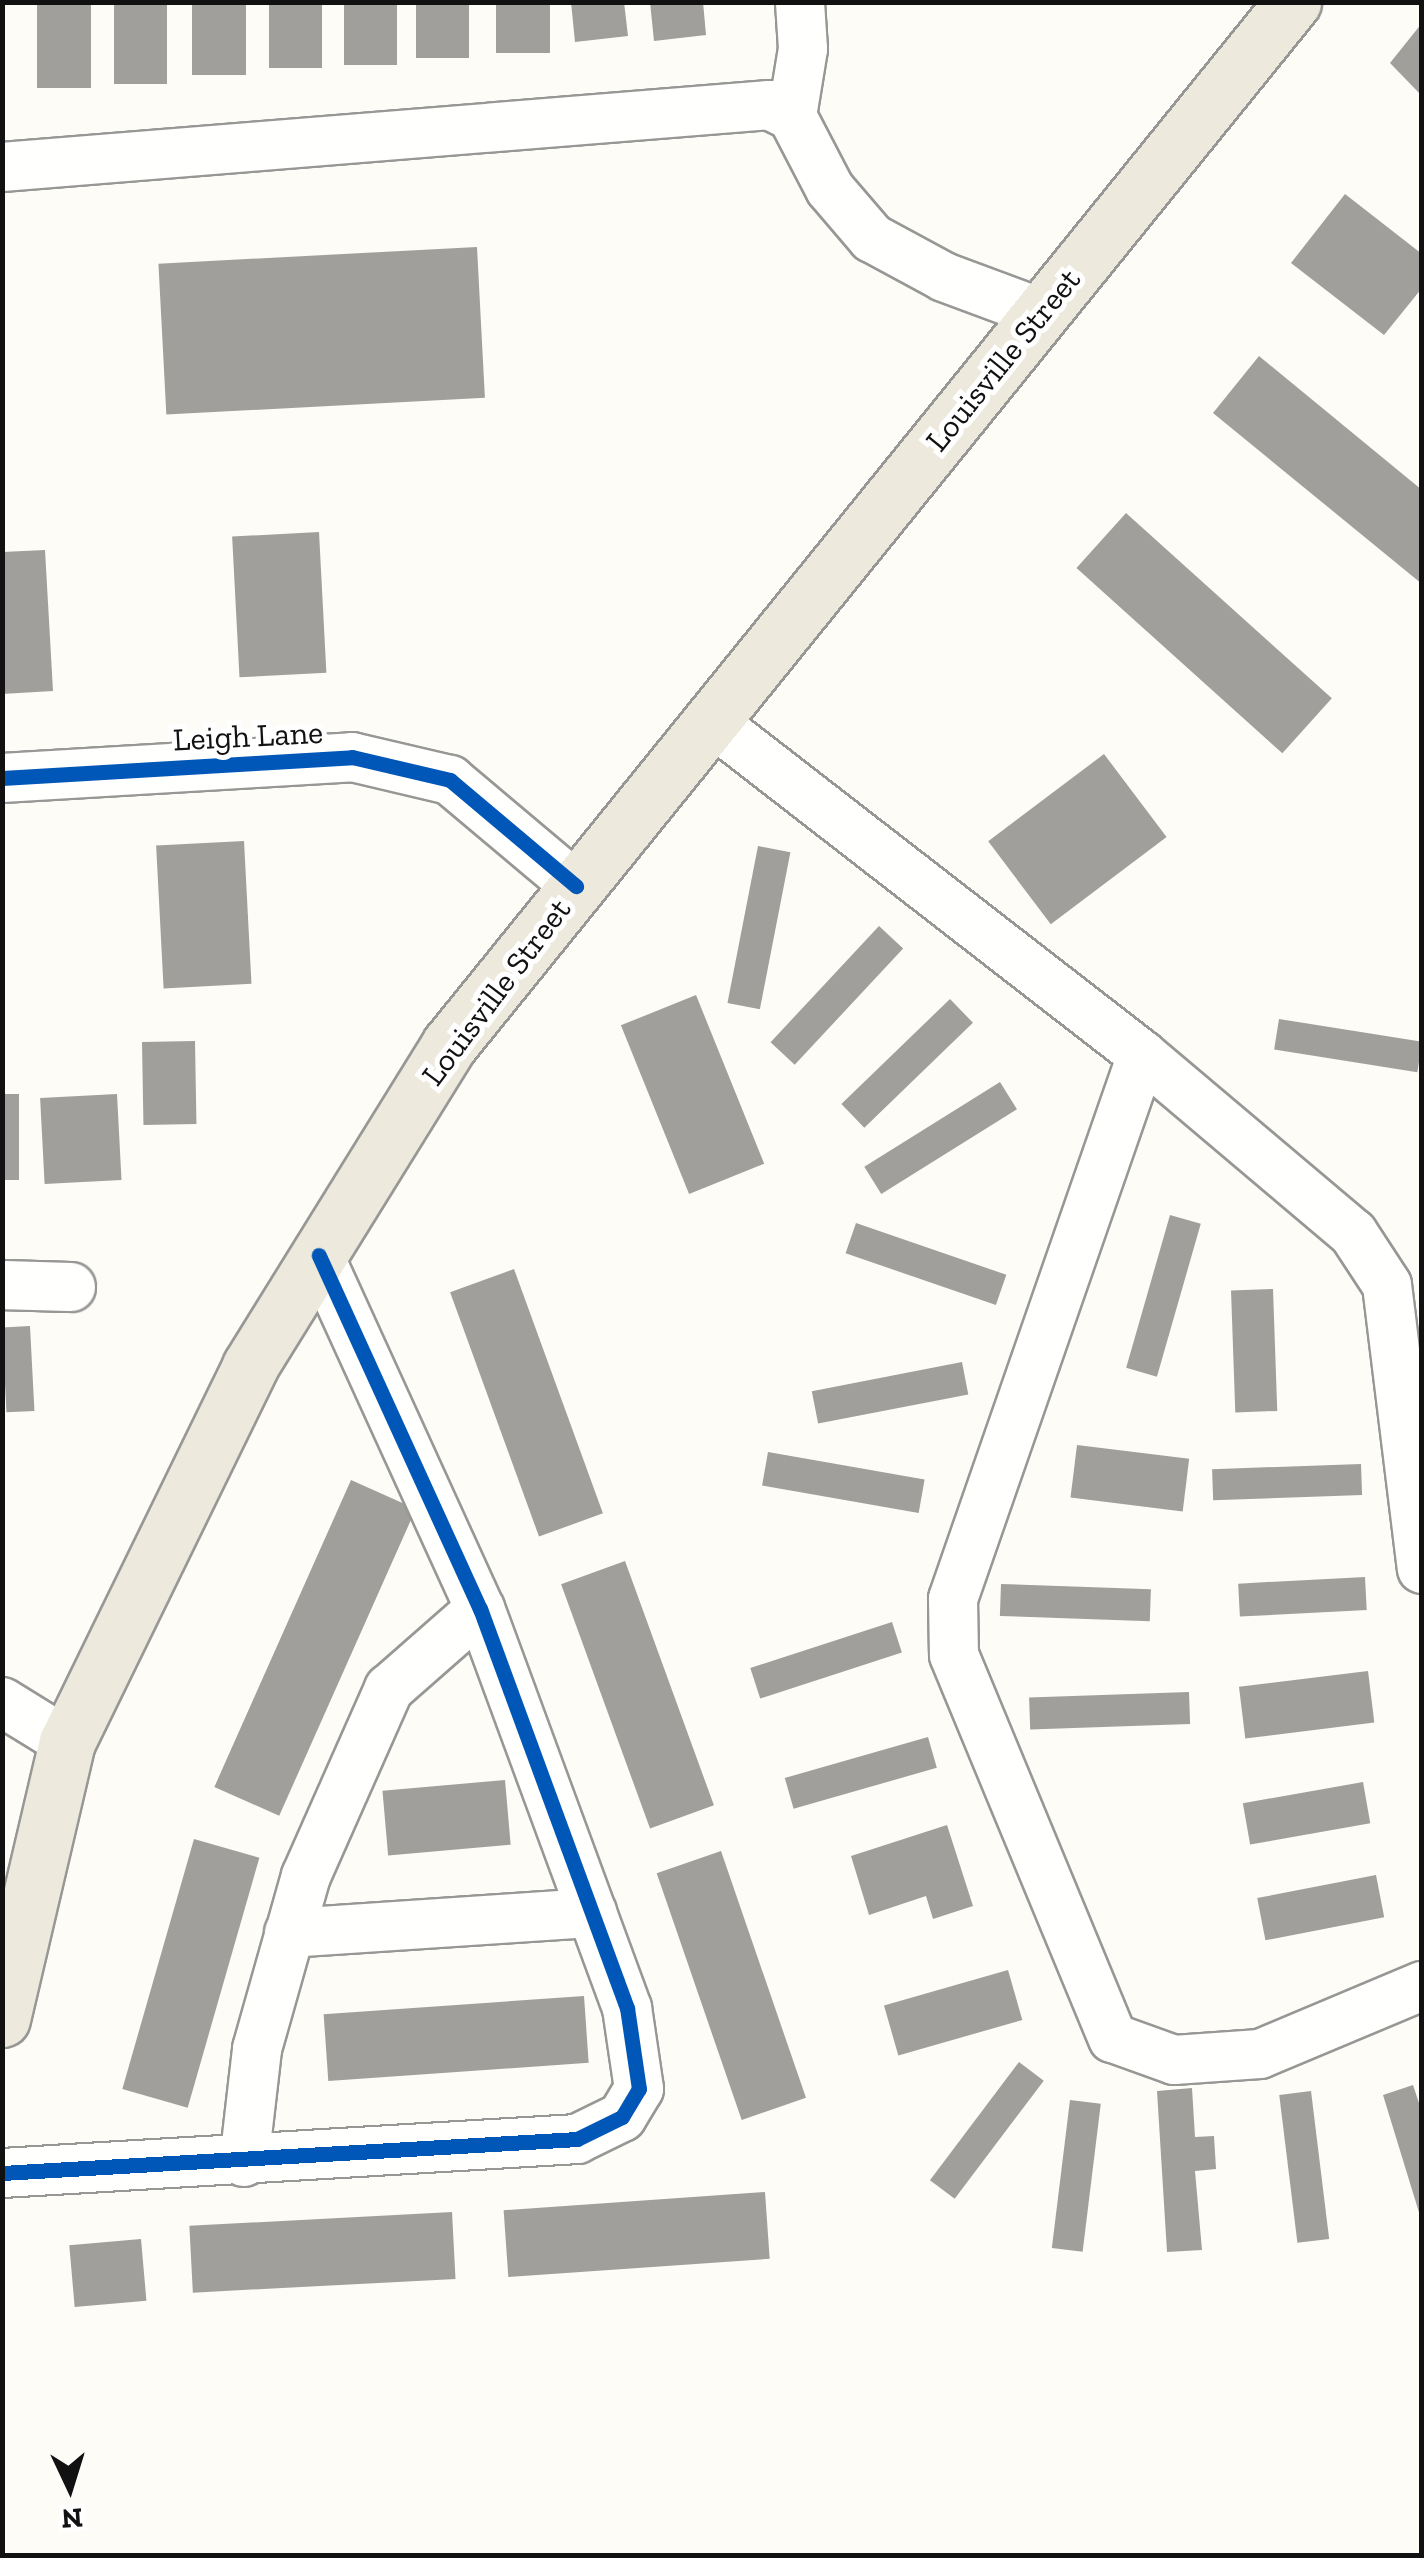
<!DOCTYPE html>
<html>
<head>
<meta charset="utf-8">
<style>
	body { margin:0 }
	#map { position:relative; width:1424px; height:2558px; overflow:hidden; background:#fdfcf7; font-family:"Zilla Slab",serif }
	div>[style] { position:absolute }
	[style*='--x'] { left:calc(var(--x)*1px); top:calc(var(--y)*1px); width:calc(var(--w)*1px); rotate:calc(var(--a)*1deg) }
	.building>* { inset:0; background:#a19f9c; transform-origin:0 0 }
	.roads { filter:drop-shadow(2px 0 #979795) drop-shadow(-2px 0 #979795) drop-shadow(0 2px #979795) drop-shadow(0 -2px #979795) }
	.minor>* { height:48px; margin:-24px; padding:0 24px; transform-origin:24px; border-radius:24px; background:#fffffe }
	.major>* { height:55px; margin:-27.5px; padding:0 27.5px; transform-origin:27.5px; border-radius:27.5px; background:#ede9dc }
	.cycleway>* { height:15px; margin:-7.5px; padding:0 7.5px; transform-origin:7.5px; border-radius:7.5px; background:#0057b8 }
	span { translate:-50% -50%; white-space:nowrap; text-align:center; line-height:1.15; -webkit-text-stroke:10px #fff; paint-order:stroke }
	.street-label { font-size:32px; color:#111 }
	.frame { position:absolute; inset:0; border:5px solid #111; pointer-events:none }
	.north { position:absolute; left:20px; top:2438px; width:100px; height:100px; -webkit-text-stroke:8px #fff; paint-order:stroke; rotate:176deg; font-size:28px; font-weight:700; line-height:40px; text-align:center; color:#111 }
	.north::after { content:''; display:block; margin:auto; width:35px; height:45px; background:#111; clip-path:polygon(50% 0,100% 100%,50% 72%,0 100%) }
</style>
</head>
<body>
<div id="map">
	<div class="building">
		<i style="left:37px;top:2px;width:54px;height:86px"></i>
		<i style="left:114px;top:2px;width:53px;height:82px"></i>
		<i style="left:192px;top:2px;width:54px;height:73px"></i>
		<i style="left:269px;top:2px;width:53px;height:66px"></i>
		<i style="left:344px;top:2px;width:53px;height:63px"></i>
		<i style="left:416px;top:2px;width:53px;height:56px"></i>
		<i style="left:496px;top:2px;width:54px;height:51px"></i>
		<i style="clip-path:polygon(571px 2px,624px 2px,628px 36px,575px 42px)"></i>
		<i style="clip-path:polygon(650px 2px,703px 2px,706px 35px,654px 41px)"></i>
		<i style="clip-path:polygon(1422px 23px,1422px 96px,1390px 63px)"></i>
		<i style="clip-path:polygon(1345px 194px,1422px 254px,1422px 288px,1384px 335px,1291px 263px)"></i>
		<i style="left:477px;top:247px;width:151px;height:319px;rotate:87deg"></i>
		<i style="clip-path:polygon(1259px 356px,1422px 490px,1422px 584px,1213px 413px)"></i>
		<i style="left:1126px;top:513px;width:277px;height:74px;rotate:42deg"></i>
		<i style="left:319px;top:532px;width:141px;height:87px;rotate:87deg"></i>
		<i style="clip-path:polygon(45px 550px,53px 691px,2px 694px,2px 552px)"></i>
		<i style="left:1104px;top:754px;width:104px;height:145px;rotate:53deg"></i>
		<i style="left:244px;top:841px;width:143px;height:88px;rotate:87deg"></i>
		<i style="left:758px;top:846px;width:33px;height:160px;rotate:11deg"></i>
		<i style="left:879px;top:926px;width:33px;height:159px;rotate:43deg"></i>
		<i style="left:696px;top:995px;width:182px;height:81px;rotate:68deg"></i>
		<i style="left:950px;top:999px;width:33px;height:151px;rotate:46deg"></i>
		<i style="left:1279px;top:1019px;width:145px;height:31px;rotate:9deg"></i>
		<i style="left:195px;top:1041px;width:83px;height:53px;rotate:89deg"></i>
		<i style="left:1000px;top:1082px;width:32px;height:160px;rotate:58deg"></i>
		<i style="left:2px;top:1094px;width:17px;height:86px"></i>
		<i style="left:117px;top:1094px;width:86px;height:77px;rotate:87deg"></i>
		<i style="left:1170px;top:1215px;width:32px;height:159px;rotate:16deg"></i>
		<i style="left:856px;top:1223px;width:159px;height:32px;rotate:19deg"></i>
		<i style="left:514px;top:1269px;width:260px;height:68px;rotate:70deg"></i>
		<i style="left:1273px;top:1289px;width:122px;height:42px;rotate:88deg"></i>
		<i style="left:30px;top:1326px;width:85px;height:28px;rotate:87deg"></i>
		<i style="left:962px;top:1362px;width:33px;height:153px;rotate:79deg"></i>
		<i style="left:1077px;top:1445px;width:113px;height:53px;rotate:7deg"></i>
		<i style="left:768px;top:1452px;width:159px;height:34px;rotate:10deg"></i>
		<i style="left:1361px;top:1464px;width:31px;height:149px;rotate:88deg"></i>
		<i style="left:351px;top:1480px;width:71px;height:336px;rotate:24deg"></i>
		<i style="left:625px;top:1561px;width:260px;height:68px;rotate:70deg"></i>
		<i style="left:1365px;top:1577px;width:33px;height:127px;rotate:87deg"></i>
		<i style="left:1001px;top:1584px;width:150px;height:32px;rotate:2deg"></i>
		<i style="left:892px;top:1622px;width:32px;height:149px;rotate:72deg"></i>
		<i style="left:1368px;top:1671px;width:52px;height:130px;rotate:83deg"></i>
		<i style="left:1189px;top:1692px;width:32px;height:160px;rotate:88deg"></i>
		<i style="left:928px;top:1737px;width:32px;height:149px;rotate:74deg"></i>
		<i style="left:505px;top:1780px;width:65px;height:123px;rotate:85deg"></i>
		<i style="left:1363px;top:1782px;width:42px;height:122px;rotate:80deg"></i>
		<i style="clip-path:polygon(947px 1825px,973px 1906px,933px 1919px,926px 1896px,869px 1915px,851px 1856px)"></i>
		<i style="left:194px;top:1839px;width:68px;height:260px;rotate:16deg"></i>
		<i style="left:721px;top:1851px;width:261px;height:68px;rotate:71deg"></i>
		<i style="left:1376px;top:1875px;width:43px;height:121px;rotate:79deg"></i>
		<i style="left:1008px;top:1970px;width:52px;height:129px;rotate:74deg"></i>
		<i style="left:584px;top:1996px;width:67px;height:261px;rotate:86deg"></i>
		<i style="left:1019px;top:2062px;width:31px;height:148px;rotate:37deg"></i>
		<i style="clip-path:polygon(1413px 2085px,1422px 2112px,1421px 2219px,1383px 2095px)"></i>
		<i style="clip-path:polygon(1192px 2088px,1195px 2137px,1214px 2136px,1216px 2169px,1195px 2171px,1202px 2250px,1167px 2252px,1157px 2091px)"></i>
		<i style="left:1311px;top:2091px;width:149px;height:32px;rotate:83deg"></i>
		<i style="left:1070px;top:2100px;width:31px;height:149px;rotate:7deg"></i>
		<i style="left:765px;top:2192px;width:67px;height:262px;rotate:86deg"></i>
		<i style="left:452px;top:2212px;width:67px;height:263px;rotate:87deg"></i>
		<i style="left:141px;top:2239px;width:62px;height:72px;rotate:85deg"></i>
	</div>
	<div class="roads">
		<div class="minor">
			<i style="--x:792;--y:116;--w:68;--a:-80.7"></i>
			<i style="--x:803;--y:49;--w:47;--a:-93.7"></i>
			<i style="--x:2;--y:167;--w:770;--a:-4.62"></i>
			<i style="--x:769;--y:105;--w:25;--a:26"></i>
			<i style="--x:792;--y:116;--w:82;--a:62.5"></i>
			<i style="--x:830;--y:189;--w:65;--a:49.4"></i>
			<i style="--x:872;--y:238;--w:82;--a:28.4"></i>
			<i style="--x:944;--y:277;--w:103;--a:20.4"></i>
			<i style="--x:710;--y:720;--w:547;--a:37.79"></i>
			<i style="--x:1142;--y:1055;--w:276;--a:40.2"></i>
			<i style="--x:1353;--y:1233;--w:62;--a:56.8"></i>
			<i style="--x:1387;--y:1285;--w:286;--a:83"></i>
			<i style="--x:2;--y:778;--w:351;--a:-3.4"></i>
			<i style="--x:352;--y:757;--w:101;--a:13.2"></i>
			<i style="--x:450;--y:780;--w:165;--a:40.1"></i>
			<i style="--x:1142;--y:1055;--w:576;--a:109.16"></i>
			<i style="--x:953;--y:1599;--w:56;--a:89"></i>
			<i style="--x:954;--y:1655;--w:415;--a:67.5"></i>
			<i style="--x:1113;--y:2038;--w:65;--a:19.8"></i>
			<i style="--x:1174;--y:2060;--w:86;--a:-4"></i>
			<i style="--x:1260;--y:2054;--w:176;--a:-22.8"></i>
			<i style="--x:2;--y:1285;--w:69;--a:1.7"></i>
			<i style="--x:2;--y:1702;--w:76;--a:31.6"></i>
			<i style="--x:289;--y:1933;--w:304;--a:-3.8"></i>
			<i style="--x:244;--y:2162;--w:114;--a:-83.4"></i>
			<i style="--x:257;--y:2049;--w:180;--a:-74.2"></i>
			<i style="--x:306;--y:1876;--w:205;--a:-66.1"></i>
			<i style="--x:389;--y:1689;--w:121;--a:-41.3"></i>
			<i style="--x:2;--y:2173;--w:576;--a:-3.38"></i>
			<i style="--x:577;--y:2139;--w:50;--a:-26.1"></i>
			<i style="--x:622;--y:2117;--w:33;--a:-59"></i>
			<i style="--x:639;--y:2089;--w:82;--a:-98.4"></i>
			<i style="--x:627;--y:2008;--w:425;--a:-110.2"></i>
			<i style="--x:480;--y:1609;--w:389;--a:-114.5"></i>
		</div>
		<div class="major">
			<i style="--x:2;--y:2019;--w:285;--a:-76.8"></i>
			<i style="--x:67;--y:1742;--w:418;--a:-64"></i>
			<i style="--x:250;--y:1366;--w:378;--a:-58.2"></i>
			<i style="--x:449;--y:1045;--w:1342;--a:-51.02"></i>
		</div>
	</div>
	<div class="cycleway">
		<i style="--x:2;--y:778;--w:351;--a:-3.4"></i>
		<i style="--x:352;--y:757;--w:101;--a:13.2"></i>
		<i style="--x:450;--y:780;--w:165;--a:40.1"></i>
		<i style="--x:2;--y:2173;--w:576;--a:-3.38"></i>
		<i style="--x:577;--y:2139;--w:50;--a:-26.1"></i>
		<i style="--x:622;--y:2117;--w:33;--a:-59"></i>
		<i style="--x:639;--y:2089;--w:82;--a:-98.4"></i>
		<i style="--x:627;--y:2008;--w:425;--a:-110.2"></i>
		<i style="--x:480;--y:1609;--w:389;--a:-114.5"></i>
	</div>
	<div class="street-label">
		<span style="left:1003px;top:360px;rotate:-51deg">Louisville Street</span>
		<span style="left:248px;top:736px;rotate:-3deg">Leigh Lane</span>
		<span style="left:496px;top:992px;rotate:-53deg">Louisville Street</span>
	</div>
	<div class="frame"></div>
	<div class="north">N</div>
</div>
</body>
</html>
